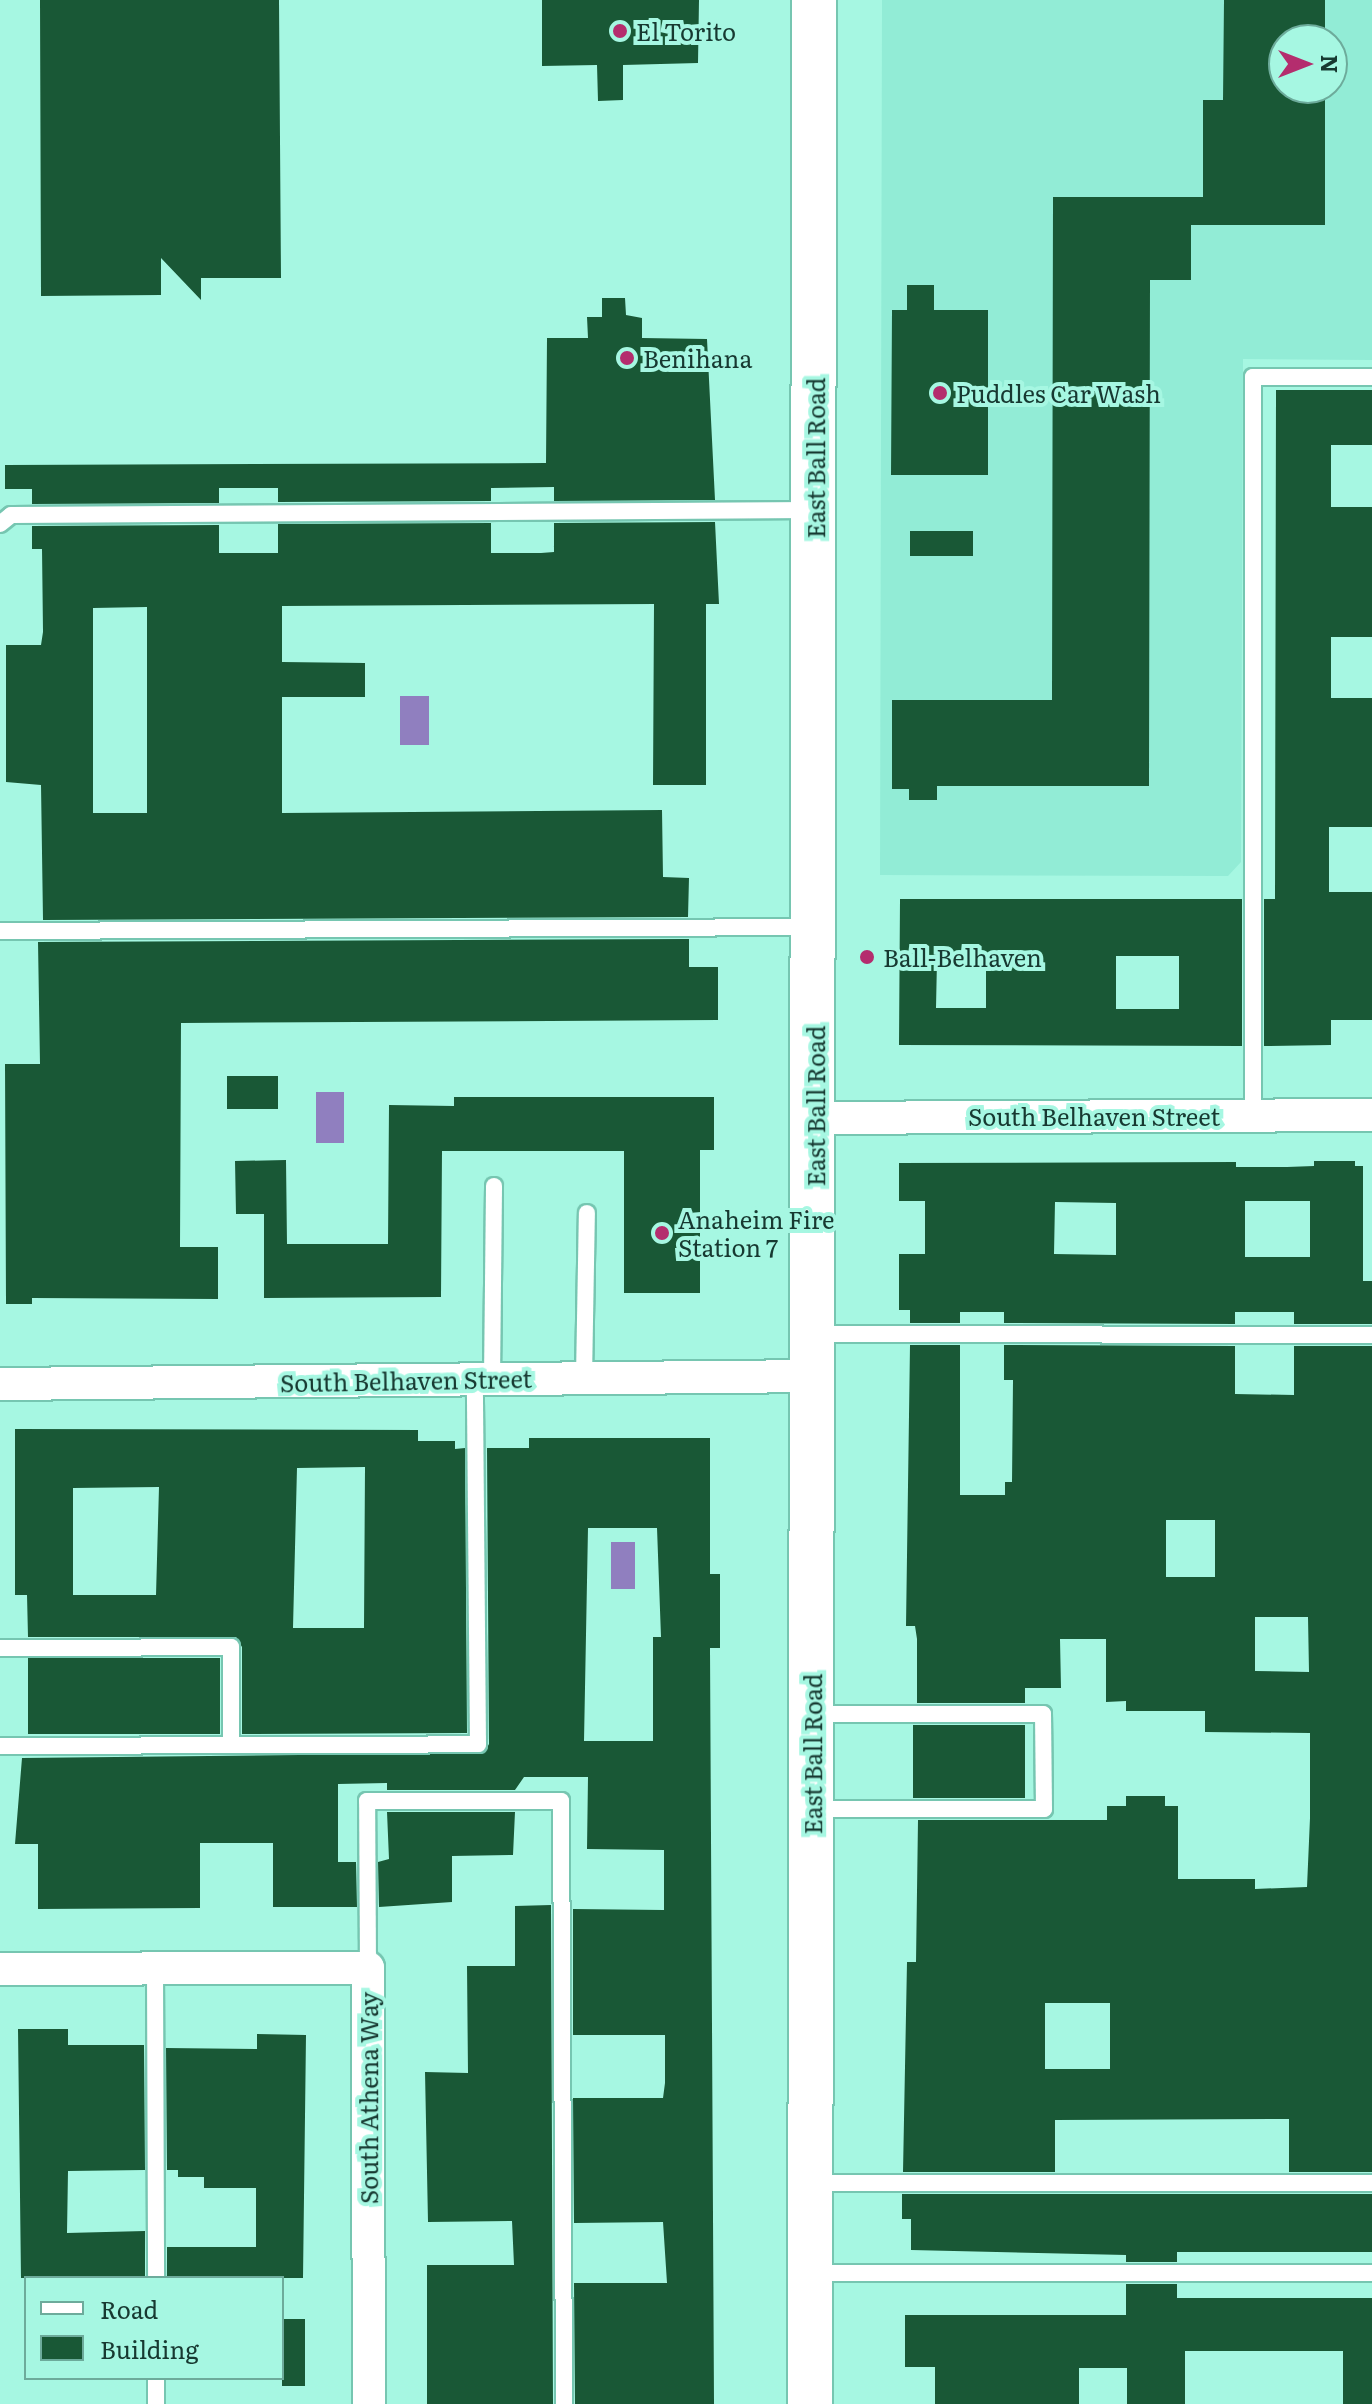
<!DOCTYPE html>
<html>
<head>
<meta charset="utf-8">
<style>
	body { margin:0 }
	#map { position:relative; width:1372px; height:2404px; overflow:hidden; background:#a6f7e2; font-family:Literata,serif }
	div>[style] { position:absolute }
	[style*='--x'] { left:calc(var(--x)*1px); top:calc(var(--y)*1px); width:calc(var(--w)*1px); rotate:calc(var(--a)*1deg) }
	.built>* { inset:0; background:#92ecd6 }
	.water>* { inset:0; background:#907fbf; transform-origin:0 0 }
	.building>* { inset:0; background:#195836; transform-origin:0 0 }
	.roads { filter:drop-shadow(2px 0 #76c6b1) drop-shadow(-2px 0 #76c6b1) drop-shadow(0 2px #76c6b1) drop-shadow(0 -2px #76c6b1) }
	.lane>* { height:16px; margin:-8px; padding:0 8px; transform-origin:8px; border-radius:8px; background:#fff }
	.street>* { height:32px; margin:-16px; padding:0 16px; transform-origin:16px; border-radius:16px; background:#fff }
	.primary>* { height:44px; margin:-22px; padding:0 22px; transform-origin:22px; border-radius:22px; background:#fff }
	.dots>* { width:22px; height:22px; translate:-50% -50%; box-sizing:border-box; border:4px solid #a6f7e2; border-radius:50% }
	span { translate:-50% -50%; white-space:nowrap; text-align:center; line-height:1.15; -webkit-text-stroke:8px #a6f7e2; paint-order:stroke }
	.poi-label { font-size:24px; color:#173931 }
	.left { translate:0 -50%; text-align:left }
	.street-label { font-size:24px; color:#173931 }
	.legend { position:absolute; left:24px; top:2276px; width:260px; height:104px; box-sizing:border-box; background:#a6f7e2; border:2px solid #6dab9b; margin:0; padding:10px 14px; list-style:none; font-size:24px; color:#173931 }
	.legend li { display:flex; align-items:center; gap:16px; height:40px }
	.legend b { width:40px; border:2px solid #6dab9b }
	.north { position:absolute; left:1268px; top:24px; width:80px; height:80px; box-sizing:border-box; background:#a6f7e2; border:2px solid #6dab9b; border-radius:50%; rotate:90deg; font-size:22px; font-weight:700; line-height:32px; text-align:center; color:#173931 }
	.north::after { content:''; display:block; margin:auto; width:28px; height:36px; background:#b42d6e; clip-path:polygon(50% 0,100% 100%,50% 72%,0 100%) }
</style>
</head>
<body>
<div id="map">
	<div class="built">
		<i style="clip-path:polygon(evenodd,882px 0,1372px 0,1372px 360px,1243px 359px,1241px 862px,1228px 876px,880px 875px,882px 0,1284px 40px,1332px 40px,1332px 88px,1284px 88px,1284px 40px)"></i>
	</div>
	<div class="water">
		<i style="left:400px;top:696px;width:29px;height:49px"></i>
		<i style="left:316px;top:1092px;width:28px;height:51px"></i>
		<i style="left:611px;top:1542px;width:24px;height:47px"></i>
	</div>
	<div class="building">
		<i style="clip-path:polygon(40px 0,279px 0,281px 278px,201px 278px,201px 300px,161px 258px,161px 295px,41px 296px)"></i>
		<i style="clip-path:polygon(542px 0,699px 0,698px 63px,623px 65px,623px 100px,598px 101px,597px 65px,542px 66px)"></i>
		<i style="clip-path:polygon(1224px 0,1325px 0,1325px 40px,1284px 40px,1284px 88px,1325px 88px,1325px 225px,1191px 225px,1191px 280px,1150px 280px,1149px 786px,937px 786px,937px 800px,909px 800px,909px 789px,892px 789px,892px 700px,1052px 700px,1053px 197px,1203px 197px,1203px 100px,1223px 100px)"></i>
		<i style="clip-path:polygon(907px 285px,934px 285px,934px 310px,988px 310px,988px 475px,891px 475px,892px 310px,907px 310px)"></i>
		<i style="clip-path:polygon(602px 298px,625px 298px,626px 315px,642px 318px,642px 338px,707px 339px,715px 500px,554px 501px,554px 487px,491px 488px,491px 501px,278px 502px,278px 488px,219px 488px,219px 503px,32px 504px,32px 489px,5px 489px,5px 465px,546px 463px,547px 338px,588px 338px,587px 317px,602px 317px)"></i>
		<i style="clip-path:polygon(1276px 390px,1372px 390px,1372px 445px,1331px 445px,1331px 507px,1372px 507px,1372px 637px,1331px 637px,1331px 698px,1372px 698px,1372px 827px,1329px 827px,1329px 892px,1372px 892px,1372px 1020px,1331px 1020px,1331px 1045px,1264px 1046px,1264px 899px,1275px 899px)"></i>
		<i style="clip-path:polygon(evenodd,715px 522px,719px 604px,706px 604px,706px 785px,653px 785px,654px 604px,282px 606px,282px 662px,365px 663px,365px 697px,282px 697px,282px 813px,662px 810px,663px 877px,689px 878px,688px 917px,43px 920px,41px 785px,6px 782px,6px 645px,41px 645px,43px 632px,42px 549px,32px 549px,32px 526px,219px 525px,219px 553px,278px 553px,278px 524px,491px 523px,491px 553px,541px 553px,554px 552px,554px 523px,715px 522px,147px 607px,147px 813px,93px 813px,93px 608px,147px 607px)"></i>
		<i style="left:910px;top:531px;width:63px;height:25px"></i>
		<i style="clip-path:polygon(evenodd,900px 899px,1242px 899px,1242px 1046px,899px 1045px,900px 899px,1116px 956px,1179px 956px,1179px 1009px,1116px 1009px,1116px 956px,900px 899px,937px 960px,986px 961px,986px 1008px,936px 1008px,937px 960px)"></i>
		<i style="clip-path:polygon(689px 939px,689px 967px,718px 967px,718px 1020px,181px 1023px,180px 1247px,218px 1247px,218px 1299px,32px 1298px,32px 1304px,6px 1304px,5px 1064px,40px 1064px,38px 942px)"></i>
		<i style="left:227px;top:1076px;width:51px;height:33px"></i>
		<i style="clip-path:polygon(454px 1097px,714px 1097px,714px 1150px,700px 1150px,700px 1293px,624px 1293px,624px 1151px,442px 1151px,441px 1297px,264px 1298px,264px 1214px,236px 1214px,235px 1161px,286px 1160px,287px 1244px,388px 1244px,389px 1105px,454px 1106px)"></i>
		<i style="clip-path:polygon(evenodd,1314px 1161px,1355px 1161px,1355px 1166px,1363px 1166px,1363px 1281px,1372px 1281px,1372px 1324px,1294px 1324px,1294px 1312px,1235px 1312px,1235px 1324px,1004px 1323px,1004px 1312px,960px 1312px,960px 1323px,910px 1323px,910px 1310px,899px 1310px,899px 1254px,925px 1254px,925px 1201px,899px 1201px,899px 1163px,1236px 1162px,1236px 1167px,1287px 1167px,1314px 1166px,1314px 1161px,1245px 1201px,1310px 1201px,1310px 1257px,1245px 1257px,1245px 1201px,1314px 1161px,1055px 1202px,1116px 1203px,1116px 1255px,1054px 1254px,1055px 1202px)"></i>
		<i style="clip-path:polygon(evenodd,910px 1345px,960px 1345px,960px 1495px,1005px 1495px,1005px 1482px,1012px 1482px,1013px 1380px,1004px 1380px,1004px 1345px,1235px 1346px,1235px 1394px,1294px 1395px,1294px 1346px,1372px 1346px,1372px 2172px,1289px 2172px,1289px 2119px,1055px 2120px,1055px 2172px,903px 2172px,907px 1962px,916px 1962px,918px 1820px,1107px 1820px,1107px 1806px,1126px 1806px,1126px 1796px,1165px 1796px,1165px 1806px,1178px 1806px,1178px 1879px,1255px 1879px,1255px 1889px,1307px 1887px,1310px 1818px,1310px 1733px,1205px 1732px,1205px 1711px,1126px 1711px,1126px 1701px,1106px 1702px,1106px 1639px,1060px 1639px,1061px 1688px,1025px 1688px,1025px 1703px,917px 1703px,917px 1639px,915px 1626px,906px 1626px,910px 1345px,1166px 1520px,1215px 1520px,1215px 1577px,1166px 1577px,1166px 1520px,910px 1345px,1255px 1617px,1308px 1617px,1309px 1672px,1255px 1671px,1255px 1617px,910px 1345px,1045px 2003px,1110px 2003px,1110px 2069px,1045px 2069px,1045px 2003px)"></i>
		<i style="clip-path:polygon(evenodd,15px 1429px,418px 1430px,418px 1441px,455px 1441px,455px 1449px,465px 1448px,467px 1733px,242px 1734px,242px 1647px,236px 1637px,28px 1637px,27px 1595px,15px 1595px,15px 1429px,365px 1467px,364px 1628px,293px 1628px,297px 1468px,365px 1467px,15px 1429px,159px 1487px,156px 1595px,73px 1595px,73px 1488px,159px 1487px)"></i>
		<i style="clip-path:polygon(evenodd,529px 1438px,710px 1438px,710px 1574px,720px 1574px,720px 1648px,710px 1648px,714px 2404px,575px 2404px,574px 2283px,667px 2283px,663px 2222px,574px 2223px,573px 2098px,663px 2098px,665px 2083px,665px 2035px,573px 2035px,573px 1909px,664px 1910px,664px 1850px,587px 1849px,588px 1777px,524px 1777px,515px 1790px,387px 1790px,387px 1783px,338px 1784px,338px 1862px,356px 1862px,357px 1907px,273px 1907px,273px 1843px,200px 1843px,200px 1908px,38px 1909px,38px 1844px,15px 1844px,22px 1758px,484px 1753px,489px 1744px,487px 1448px,529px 1448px,529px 1438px,588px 1528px,657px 1528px,661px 1637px,653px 1637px,653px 1741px,584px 1741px,588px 1528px)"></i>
		<i style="left:220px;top:1658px;width:76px;height:192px;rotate:90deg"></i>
		<i style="left:913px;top:1725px;width:112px;height:73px"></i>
		<i style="clip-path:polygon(387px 1812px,515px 1812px,513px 1855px,452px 1856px,452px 1902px,379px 1907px,378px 1862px,389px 1859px)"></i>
		<i style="clip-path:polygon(551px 1905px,553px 2404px,427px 2404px,427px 2265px,514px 2265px,512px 2221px,428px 2222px,425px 2072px,468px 2073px,467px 1966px,515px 1966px,515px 1906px)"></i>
		<i style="clip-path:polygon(18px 2029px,68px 2029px,68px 2045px,144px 2045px,145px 2170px,68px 2171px,67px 2233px,145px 2231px,145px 2278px,21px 2278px)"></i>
		<i style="clip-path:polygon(257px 2034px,306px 2035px,303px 2278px,167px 2278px,167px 2247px,256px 2247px,256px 2188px,204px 2188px,204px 2177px,178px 2177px,178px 2170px,167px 2170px,166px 2048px,257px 2049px)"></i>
		<i style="clip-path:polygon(902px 2194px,1372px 2194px,1372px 2252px,1177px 2252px,1177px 2262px,1126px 2262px,1126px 2255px,911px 2250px,911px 2219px,902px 2219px)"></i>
		<i style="clip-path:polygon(1126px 2284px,1177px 2284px,1177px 2298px,1372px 2298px,1372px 2404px,1343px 2404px,1343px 2351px,1185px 2351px,1185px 2404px,1127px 2404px,1127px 2368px,1079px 2368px,1079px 2404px,935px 2404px,935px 2367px,905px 2367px,905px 2315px,1126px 2315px)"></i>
		<i style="left:282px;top:2319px;width:23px;height:67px"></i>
	</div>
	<div class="roads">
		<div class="lane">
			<i style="--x:0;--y:524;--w:14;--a:-39"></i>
			<i style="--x:11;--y:515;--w:802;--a:-0.36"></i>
			<i style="--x:0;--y:931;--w:810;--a:-0.28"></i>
			<i style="--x:1253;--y:1115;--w:738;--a:-90"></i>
			<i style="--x:1253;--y:377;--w:119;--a:0"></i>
			<i style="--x:814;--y:1334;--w:558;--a:0.1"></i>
			<i style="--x:584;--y:1378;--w:165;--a:-89"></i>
			<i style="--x:492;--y:1379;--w:193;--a:-89.4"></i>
			<i style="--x:0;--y:1648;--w:231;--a:-0.2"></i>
			<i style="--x:231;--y:1647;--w:98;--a:90"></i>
			<i style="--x:0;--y:1746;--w:478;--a:-0.2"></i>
			<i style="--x:478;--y:1744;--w:365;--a:-90.5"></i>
			<i style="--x:812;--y:1809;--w:232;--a:0"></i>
			<i style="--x:1044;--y:1809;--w:95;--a:-90.6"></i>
			<i style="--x:1043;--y:1714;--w:230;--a:180"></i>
			<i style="--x:368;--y:1968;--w:167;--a:-90.3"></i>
			<i style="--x:367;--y:1801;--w:194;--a:0"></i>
			<i style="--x:561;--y:1801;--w:603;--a:89.71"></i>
			<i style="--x:155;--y:1969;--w:309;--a:89.8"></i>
			<i style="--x:812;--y:2183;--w:560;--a:0"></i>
			<i style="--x:812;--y:2273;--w:560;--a:0"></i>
			<i style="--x:156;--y:2378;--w:26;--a:90"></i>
		</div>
		<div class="street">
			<i style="--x:815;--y:1118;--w:557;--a:-0.31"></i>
			<i style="--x:0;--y:1384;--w:813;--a:-0.56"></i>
			<i style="--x:0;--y:1969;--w:368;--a:-0.2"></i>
			<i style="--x:368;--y:1968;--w:436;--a:89.9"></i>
		</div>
		<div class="primary">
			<i style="--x:810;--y:2404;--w:2404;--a:-89.9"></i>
		</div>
	</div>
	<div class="dots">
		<i style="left:620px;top:31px;background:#b42d6e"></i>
		<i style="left:627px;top:358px;background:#b42d6e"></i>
		<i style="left:940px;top:393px;background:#b42d6e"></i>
		<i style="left:867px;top:957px;background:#b42d6e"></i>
		<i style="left:662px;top:1233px;background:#b42d6e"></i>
	</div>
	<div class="poi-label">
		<span class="left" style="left:636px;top:31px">El Torito</span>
		<span class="left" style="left:643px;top:358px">Benihana</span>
		<span class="left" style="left:956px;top:393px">Puddles Car Wash</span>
		<span class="left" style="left:883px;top:957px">Ball-Belhaven</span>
		<span class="left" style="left:678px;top:1233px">Anaheim Fire<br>Station 7</span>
	</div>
	<div class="street-label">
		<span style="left:815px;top:458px;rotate:-90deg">East Ball Road</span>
		<span style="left:815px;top:1106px;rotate:-90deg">East Ball Road</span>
		<span style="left:1094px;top:1116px">South Belhaven Street</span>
		<span style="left:406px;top:1380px;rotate:-1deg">South Belhaven Street</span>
		<span style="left:812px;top:1754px;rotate:-90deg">East Ball Road</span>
		<span style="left:368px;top:2098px;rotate:-90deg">South Athena Way</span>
	</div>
	<ul class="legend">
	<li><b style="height:10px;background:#fff"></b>Road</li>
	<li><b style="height:22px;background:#195836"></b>Building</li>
	</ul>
	<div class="north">N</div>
</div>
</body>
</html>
